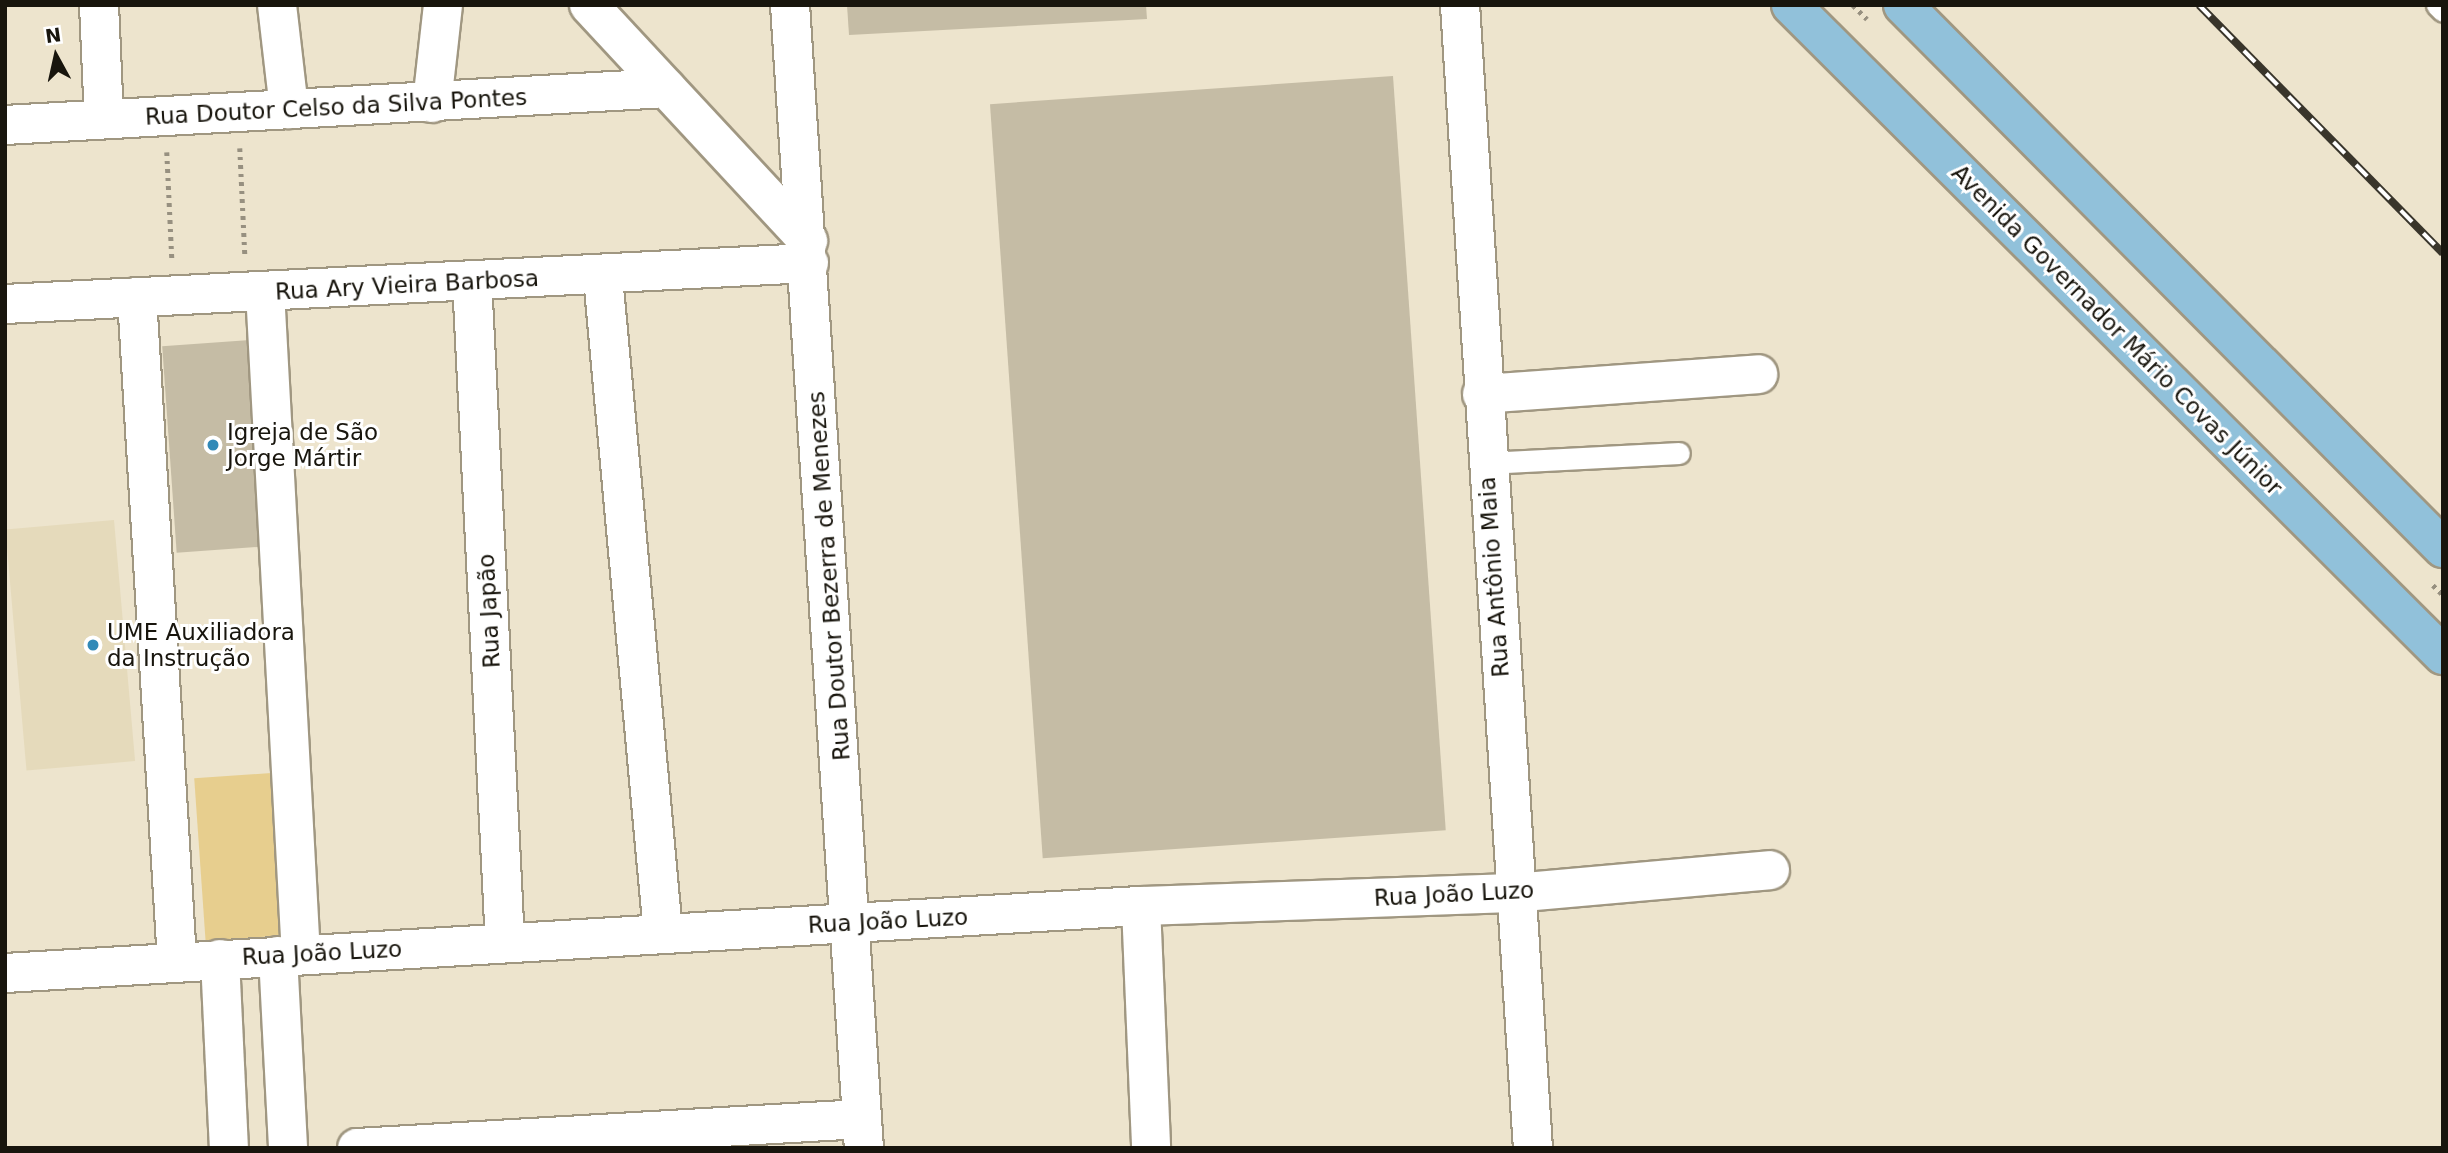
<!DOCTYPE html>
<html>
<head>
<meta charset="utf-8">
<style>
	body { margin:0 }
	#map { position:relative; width:2448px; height:1153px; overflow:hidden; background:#ede4cd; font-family:"DejaVu Sans",sans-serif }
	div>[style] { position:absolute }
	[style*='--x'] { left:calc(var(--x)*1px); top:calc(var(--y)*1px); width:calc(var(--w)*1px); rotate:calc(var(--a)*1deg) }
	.built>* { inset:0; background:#e5dabb; transform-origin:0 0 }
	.green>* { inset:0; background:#e7ce8e; transform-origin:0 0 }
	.building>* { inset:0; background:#c5bca5; transform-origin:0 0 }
	.path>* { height:4.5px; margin-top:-2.25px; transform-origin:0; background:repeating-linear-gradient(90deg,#979080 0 3.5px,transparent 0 8.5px) }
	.roads { filter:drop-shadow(2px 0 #a09781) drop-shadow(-2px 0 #a09781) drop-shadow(0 2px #a09781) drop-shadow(0 -2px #a09781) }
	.service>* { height:21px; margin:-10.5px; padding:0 10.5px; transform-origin:10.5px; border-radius:10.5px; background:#fff }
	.minor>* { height:38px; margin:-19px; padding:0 19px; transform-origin:19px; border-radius:19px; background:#fff }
	.primary>* { height:38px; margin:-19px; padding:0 19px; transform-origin:19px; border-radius:19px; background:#91c1da }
	.rail>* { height:8px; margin-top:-4px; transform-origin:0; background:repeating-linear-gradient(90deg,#fff 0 16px,#39352b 0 32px); box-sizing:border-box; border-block:2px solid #39352b }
	.dots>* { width:19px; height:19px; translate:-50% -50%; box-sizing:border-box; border:4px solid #fff; border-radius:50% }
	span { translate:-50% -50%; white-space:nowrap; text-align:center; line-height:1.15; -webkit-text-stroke:6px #fff; paint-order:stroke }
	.street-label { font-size:23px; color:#18150d }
	.poi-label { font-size:23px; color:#18150d }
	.left { translate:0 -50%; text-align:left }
	.frame { position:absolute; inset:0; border:7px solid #18150d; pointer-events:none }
	.north { position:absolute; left:21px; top:21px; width:70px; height:70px; -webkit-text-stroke:5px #fff; paint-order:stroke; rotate:352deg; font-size:19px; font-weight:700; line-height:28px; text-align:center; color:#18150d }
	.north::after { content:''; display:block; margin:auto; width:24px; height:32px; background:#18150d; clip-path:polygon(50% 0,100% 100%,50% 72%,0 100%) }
</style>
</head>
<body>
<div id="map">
	<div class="built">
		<i style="left:114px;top:520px;width:242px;height:109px;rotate:85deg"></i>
	</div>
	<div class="green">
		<i style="left:285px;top:772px;width:163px;height:91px;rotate:86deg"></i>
	</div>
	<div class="building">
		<i style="clip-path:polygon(847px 5px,1146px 5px,1147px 19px,849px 35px)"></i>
		<i style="left:1393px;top:76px;width:756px;height:404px;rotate:86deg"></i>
		<i style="left:250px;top:340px;width:207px;height:88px;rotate:86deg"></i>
	</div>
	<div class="path">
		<i style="--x:1853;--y:5;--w:20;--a:45"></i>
		<i style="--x:240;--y:148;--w:107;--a:87.3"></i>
		<i style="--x:167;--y:152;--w:106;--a:87.3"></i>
		<i style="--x:2433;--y:585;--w:14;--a:45"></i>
	</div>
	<div class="roads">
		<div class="service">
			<i style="--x:2437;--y:5;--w:8;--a:45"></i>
			<i style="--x:1487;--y:463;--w:192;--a:-3"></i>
		</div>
		<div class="minor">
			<i style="--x:99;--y:5;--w:113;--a:87.5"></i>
			<i style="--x:277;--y:5;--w:105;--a:83.4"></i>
			<i style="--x:589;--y:5;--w:322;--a:47.1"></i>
			<i style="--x:790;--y:5;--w:1145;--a:86.3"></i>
			<i style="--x:1460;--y:5;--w:1145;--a:86.35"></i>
			<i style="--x:432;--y:103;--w:99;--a:-83.6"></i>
			<i style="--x:5;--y:125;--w:662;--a:-3.2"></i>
			<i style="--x:603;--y:277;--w:659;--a:84.77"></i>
			<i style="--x:472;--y:280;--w:663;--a:87.15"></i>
			<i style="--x:265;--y:291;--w:665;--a:86.9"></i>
			<i style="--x:137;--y:297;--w:665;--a:86.55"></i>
			<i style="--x:5;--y:304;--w:805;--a:-2.92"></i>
			<i style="--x:1482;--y:394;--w:277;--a:-4.1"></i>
			<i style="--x:1141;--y:906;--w:242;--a:87.6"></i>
			<i style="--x:278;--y:956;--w:192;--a:87"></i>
			<i style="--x:220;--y:959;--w:189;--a:87.3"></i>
			<i style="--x:5;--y:973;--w:1138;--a:-3.38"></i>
			<i style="--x:1141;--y:906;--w:373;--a:-2"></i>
			<i style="--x:1514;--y:893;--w:257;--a:-5.1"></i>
			<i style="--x:357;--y:1148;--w:506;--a:-3.29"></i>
		</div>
		<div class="primary">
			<i style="--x:1791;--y:5;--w:921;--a:44.91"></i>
			<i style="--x:1903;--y:5;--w:766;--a:45.16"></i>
		</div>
	</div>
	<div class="rail">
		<i style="--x:2199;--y:5;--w:348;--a:45.5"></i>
	</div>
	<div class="dots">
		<i style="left:213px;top:445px;background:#3189b7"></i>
		<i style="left:93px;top:645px;background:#3189b7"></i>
	</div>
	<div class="street-label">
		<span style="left:336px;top:107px;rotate:-3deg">Rua Doutor Celso da Silva Pontes</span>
		<span style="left:407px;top:285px;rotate:-3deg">Rua Ary Vieira Barbosa</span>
		<span style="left:2117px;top:330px;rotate:45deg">Avenida Governador Mário Covas Júnior</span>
		<span style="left:829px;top:576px;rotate:-94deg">Rua Doutor Bezerra de Menezes</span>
		<span style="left:1494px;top:577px;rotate:-94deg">Rua Antônio Maia</span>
		<span style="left:489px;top:611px;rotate:-93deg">Rua Japão</span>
		<span style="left:1454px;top:894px;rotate:-3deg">Rua João Luzo</span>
		<span style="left:888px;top:921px;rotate:-3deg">Rua João Luzo</span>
		<span style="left:322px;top:953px;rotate:-3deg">Rua João Luzo</span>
	</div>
	<div class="poi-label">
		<span class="left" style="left:227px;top:445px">Igreja de São<br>Jorge Mártir</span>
		<span class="left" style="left:107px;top:645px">UME Auxiliadora<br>da Instrução</span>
	</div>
	<div class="frame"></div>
	<div class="north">N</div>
</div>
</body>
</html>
